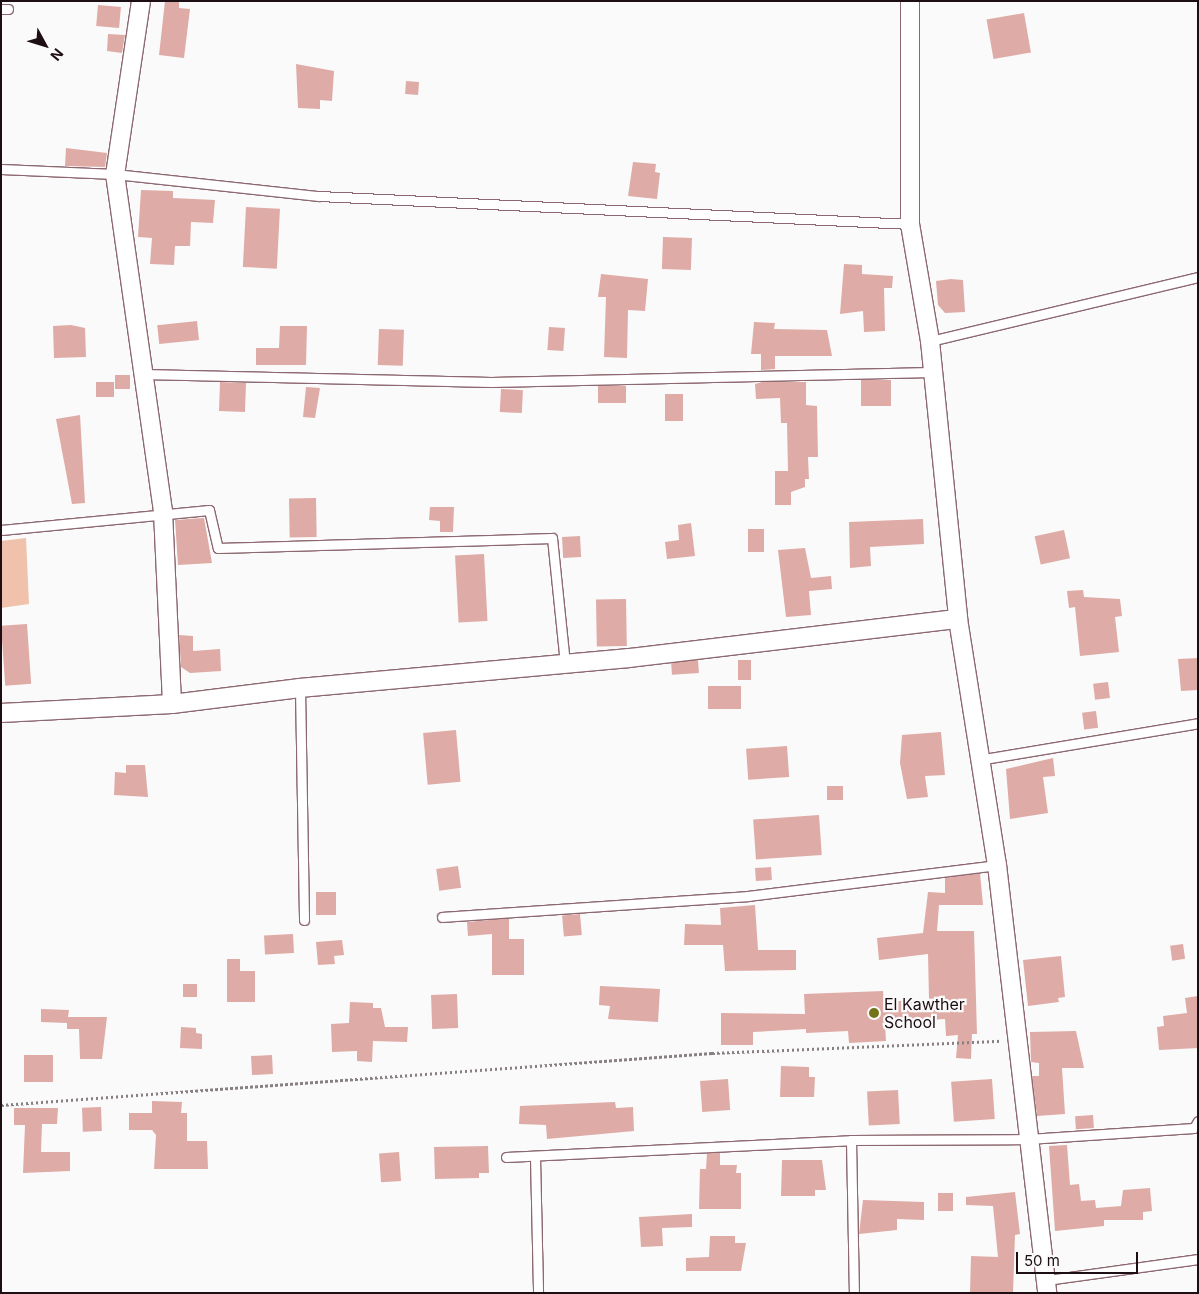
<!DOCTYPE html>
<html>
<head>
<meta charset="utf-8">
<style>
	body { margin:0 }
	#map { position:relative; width:1199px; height:1294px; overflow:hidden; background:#fafafa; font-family:Inter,sans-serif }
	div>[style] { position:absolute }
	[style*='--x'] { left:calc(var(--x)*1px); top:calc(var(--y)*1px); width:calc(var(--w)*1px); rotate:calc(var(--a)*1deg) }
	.green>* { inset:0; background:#f0c2ac }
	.building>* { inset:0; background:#dfaba6; transform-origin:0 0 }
	.path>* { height:3px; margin-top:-1.5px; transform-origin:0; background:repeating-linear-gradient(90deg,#877f81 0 2.5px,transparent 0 5px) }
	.roads { filter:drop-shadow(1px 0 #8d6870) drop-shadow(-1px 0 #8d6870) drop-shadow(0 1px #8d6870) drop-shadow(0 -1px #8d6870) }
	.service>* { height:9px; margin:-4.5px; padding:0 4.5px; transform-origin:4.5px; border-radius:4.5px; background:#fff }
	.minor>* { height:18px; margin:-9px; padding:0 9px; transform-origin:9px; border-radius:9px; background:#fff }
	.dots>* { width:14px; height:14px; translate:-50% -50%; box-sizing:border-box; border:2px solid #fafafa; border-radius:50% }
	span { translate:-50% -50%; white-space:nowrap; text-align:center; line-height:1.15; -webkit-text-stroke:4.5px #fafafa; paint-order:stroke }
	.poi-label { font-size:16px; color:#1c0e12 }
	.left { translate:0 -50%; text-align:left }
	.frame { position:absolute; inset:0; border:2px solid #1c0e12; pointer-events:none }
	.north { position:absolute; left:20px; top:20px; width:50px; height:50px; -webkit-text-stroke:4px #fafafa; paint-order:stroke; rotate:129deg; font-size:14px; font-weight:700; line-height:20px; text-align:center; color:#1c0e12 }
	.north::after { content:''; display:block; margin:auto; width:18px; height:22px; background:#1c0e12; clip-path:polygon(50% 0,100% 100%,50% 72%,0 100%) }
	.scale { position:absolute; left:1016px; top:1252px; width:122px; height:22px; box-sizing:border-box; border:2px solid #1c0e12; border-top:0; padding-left:6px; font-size:15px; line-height:18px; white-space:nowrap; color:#1c0e12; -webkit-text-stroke:4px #fafafa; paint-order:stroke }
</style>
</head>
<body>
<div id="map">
	<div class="green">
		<i style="clip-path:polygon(26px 538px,29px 604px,1px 608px,1px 541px)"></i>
	</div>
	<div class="building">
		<i style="clip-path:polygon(165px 1px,179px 1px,179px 8px,190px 9px,184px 58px,159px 55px)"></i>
		<i style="left:98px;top:5px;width:23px;height:21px;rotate:5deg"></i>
		<i style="left:1024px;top:13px;width:40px;height:38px;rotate:80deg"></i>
		<i style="clip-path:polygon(108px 34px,125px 35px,122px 53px,107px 51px)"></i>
		<i style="clip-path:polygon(296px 64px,334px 71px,332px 101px,320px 100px,320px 109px,298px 108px)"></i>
		<i style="left:406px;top:81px;width:13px;height:13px;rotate:4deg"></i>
		<i style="clip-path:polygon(66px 148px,107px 153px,105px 167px,65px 166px)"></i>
		<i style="clip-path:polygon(633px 162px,656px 164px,655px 172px,660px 173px,657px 199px,628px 196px)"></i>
		<i style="clip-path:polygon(141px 190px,173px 191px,173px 198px,215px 200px,213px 223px,191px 222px,190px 246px,175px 246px,174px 265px,150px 264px,152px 238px,138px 237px)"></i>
		<i style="left:246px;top:207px;width:34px;height:60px;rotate:3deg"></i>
		<i style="left:663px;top:237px;width:29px;height:32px;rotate:2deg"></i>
		<i style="clip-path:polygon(844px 264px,862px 265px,862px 274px,893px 276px,892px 288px,884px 288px,885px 331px,864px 332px,863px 311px,840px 314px)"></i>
		<i style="clip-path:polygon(601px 274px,648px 279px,645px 311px,628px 310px,627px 358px,604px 357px,606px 297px,598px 297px)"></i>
		<i style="clip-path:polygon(951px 279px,963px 280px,965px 312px,945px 313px,938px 305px,936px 281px)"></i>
		<i style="left:197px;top:321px;width:19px;height:40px;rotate:84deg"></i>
		<i style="clip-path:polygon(754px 322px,775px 323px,774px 329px,827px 330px,832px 356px,775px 356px,775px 369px,761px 370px,761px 354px,751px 354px)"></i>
		<i style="clip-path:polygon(71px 325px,85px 328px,86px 357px,54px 358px,53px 326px)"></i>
		<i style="clip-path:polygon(280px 326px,307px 326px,306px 365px,256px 365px,256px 348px,279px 348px)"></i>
		<i style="left:549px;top:327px;width:16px;height:23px;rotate:4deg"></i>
		<i style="left:379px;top:329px;width:25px;height:36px;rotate:2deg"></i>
		<i style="left:130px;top:375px;width:14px;height:15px;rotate:90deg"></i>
		<i style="left:861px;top:380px;width:30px;height:26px"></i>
		<i style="left:114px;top:382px;width:15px;height:18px;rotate:90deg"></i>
		<i style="left:220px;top:382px;width:26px;height:29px;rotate:2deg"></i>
		<i style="clip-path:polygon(762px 382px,806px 382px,806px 405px,817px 406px,818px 457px,808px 457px,809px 479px,805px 479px,805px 487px,791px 492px,791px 505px,775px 505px,775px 471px,788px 471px,787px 423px,781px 423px,780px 398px,756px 399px,755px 384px)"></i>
		<i style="left:598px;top:386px;width:28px;height:17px"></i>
		<i style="clip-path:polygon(306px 387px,320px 388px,315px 418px,303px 417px)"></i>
		<i style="left:501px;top:389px;width:22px;height:23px;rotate:3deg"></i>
		<i style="left:665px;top:394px;width:18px;height:27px"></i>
		<i style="clip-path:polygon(80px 415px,85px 503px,72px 504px,56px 419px)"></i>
		<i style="left:316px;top:498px;width:39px;height:27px;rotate:89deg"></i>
		<i style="clip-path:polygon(430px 507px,454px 507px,453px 532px,440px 532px,440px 521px,429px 520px)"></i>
		<i style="clip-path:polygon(204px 518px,212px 563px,178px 565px,175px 520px)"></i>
		<i style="clip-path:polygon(923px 519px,924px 544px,870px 547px,871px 566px,850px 568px,849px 522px)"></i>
		<i style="clip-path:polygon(691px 523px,695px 556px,667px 559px,665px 542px,679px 540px,678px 525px)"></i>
		<i style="left:748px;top:529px;width:16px;height:23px"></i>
		<i style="left:1064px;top:530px;width:29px;height:30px;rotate:78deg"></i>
		<i style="left:580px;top:536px;width:21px;height:18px;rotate:87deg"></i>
		<i style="clip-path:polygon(805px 548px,811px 578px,831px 576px,832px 589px,809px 591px,811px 615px,786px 617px,778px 550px)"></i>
		<i style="left:484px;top:554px;width:67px;height:29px;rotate:87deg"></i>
		<i style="clip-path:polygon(1083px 590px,1084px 597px,1120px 599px,1122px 616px,1115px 617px,1119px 652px,1080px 656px,1075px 607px,1069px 608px,1067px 591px)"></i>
		<i style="left:626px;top:599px;width:47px;height:30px;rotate:89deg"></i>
		<i style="left:27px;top:624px;width:60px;height:26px;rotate:86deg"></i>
		<i style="clip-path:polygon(179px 635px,193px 636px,193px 651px,220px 649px,221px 671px,190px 673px,181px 667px)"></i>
		<i style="clip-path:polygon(1198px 658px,1198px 690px,1181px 691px,1178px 659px)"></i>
		<i style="left:698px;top:660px;width:13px;height:27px;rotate:86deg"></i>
		<i style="left:738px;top:660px;width:13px;height:20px"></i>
		<i style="left:1108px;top:682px;width:16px;height:15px;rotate:83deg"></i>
		<i style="left:741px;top:686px;width:23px;height:33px;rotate:90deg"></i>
		<i style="left:1096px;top:711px;width:17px;height:14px;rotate:83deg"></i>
		<i style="left:456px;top:730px;width:52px;height:33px;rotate:85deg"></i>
		<i style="clip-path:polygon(941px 732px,945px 775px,925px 776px,928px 797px,907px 799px,900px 763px,902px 735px)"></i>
		<i style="left:787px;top:746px;width:31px;height:41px;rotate:86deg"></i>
		<i style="clip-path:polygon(1053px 758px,1055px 776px,1043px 777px,1048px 813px,1010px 819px,1006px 769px)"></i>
		<i style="clip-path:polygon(126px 765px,145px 765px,148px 797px,114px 795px,115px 772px,126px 773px)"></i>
		<i style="left:827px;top:786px;width:16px;height:14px"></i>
		<i style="left:819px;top:815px;width:40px;height:66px;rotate:86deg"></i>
		<i style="left:458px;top:866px;width:22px;height:22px;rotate:82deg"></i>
		<i style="left:771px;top:867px;width:13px;height:16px;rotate:86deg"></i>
		<i style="clip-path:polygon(980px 873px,983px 905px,939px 905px,937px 931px,974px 931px,977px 1034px,972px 1034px,971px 1059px,956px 1058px,958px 1035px,946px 1036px,945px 1019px,885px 1023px,886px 1041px,849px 1043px,848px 1031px,806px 1033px,806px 1029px,753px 1032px,753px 1045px,721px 1045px,721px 1013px,805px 1014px,804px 994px,883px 991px,884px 1002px,929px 999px,928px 954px,879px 960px,877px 938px,923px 933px,928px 892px,945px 893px,945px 878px)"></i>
		<i style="left:316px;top:892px;width:20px;height:23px"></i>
		<i style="clip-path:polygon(755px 905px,758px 950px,796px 950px,796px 970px,725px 971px,723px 945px,684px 945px,685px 924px,721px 925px,720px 908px)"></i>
		<i style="left:580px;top:914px;width:21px;height:18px;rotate:85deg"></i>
		<i style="clip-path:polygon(500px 919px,509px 919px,509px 939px,524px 939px,524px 975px,492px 975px,492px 934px,468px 936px,467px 922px)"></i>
		<i style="left:293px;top:934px;width:19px;height:29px;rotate:87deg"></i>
		<i style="clip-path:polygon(342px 940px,344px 955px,334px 956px,335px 964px,318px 965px,316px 942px)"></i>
		<i style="left:1183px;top:944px;width:15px;height:13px;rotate:82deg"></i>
		<i style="clip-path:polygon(1061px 956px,1065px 997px,1058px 998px,1059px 1002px,1028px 1006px,1023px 960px)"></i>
		<i style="clip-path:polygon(227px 959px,240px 959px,240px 971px,255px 971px,255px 1002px,227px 1002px)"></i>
		<i style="left:183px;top:984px;width:14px;height:13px"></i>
		<i style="clip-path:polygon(600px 986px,660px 989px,658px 1022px,608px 1019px,610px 1006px,599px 1005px)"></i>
		<i style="left:457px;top:994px;width:34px;height:26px;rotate:88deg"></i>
		<i style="clip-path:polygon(1198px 996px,1198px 1048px,1159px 1050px,1157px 1027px,1164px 1026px,1163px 1016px,1187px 1013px,1185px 998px)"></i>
		<i style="clip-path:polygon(350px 1002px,373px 1003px,373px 1008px,381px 1008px,385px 1027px,408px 1027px,407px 1042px,373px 1041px,372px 1062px,357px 1061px,357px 1051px,332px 1052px,331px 1024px,349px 1023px)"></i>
		<i style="clip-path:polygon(41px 1009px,69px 1010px,68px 1017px,107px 1017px,102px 1059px,80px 1059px,79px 1029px,67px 1029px,67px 1023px,41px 1022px)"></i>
		<i style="clip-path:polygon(181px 1027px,196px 1028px,196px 1033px,202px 1034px,202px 1049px,180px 1048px)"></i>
		<i style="clip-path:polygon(1076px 1031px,1084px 1068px,1062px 1068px,1065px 1114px,1037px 1116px,1032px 1076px,1039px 1076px,1039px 1063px,1031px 1062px,1030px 1032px)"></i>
		<i style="left:24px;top:1055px;width:29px;height:27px"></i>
		<i style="left:272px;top:1055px;width:19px;height:21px;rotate:87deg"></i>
		<i style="clip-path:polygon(781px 1066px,809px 1067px,809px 1077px,815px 1077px,814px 1097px,780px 1097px)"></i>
		<i style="left:728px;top:1079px;width:31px;height:28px;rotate:86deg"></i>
		<i style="left:992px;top:1079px;width:40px;height:41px;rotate:86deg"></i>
		<i style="left:898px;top:1090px;width:34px;height:31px;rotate:87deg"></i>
		<i style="clip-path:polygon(152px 1101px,182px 1102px,181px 1113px,187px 1113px,187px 1141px,207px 1141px,208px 1169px,154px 1169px,156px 1135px,152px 1130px,129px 1130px,129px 1113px,152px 1113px)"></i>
		<i style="clip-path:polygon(615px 1102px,616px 1108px,633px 1107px,634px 1131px,547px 1139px,546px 1125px,519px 1124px,520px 1106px)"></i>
		<i style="left:101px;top:1107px;width:24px;height:19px;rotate:88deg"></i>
		<i style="clip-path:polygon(14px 1108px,58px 1108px,57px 1124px,42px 1124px,41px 1152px,70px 1152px,70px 1171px,23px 1173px,25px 1125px,14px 1125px)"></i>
		<i style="left:1093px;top:1115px;width:13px;height:18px;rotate:86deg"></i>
		<i style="clip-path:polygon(1067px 1145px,1070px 1185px,1079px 1184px,1081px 1201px,1095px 1200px,1096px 1208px,1121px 1206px,1123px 1190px,1150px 1188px,1152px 1211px,1143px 1212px,1143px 1220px,1104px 1220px,1104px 1226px,1055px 1231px,1049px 1146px)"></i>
		<i style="clip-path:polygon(488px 1146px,489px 1173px,479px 1173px,479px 1178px,435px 1179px,434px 1147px)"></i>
		<i style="left:399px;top:1152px;width:29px;height:20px;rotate:86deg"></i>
		<i style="clip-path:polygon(707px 1153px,720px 1153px,720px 1165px,737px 1165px,736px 1173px,741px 1173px,741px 1209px,699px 1209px,700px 1169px,706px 1169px)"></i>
		<i style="clip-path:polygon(782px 1160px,822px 1160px,826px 1190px,815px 1190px,815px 1196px,781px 1196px)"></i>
		<i style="clip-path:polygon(1015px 1192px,1020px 1234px,1015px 1235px,1013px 1293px,970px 1293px,971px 1256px,998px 1257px,993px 1206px,966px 1205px,966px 1197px)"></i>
		<i style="left:938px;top:1193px;width:15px;height:18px"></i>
		<i style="clip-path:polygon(863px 1200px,924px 1202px,924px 1220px,897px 1219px,897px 1230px,859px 1234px)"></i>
		<i style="clip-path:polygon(692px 1214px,692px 1227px,662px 1228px,663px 1246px,641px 1247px,639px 1217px)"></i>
		<i style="clip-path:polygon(710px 1236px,735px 1236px,735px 1243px,746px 1243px,741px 1271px,686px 1271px,686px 1258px,709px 1257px)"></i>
	</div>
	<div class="path">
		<i style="--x:1;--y:1105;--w:713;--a:-4.18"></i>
		<i style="--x:712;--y:1053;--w:290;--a:-2.4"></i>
	</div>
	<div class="roads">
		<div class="service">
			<i style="--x:1;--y:9;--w:7;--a:0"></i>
			<i style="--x:1;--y:169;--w:114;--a:2.5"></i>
			<i style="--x:115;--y:174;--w:205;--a:6.2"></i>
			<i style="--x:319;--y:196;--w:592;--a:2.71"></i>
			<i style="--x:930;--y:341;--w:276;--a:-13.4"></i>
			<i style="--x:143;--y:374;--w:348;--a:1.3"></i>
			<i style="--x:491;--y:382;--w:441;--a:-1.3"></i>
			<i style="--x:1;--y:530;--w:209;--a:-5.5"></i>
			<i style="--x:209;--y:510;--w:39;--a:77"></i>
			<i style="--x:218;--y:548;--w:334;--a:-1.7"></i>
			<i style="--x:552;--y:538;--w:126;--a:84.1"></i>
			<i style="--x:300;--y:688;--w:232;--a:89"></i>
			<i style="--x:978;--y:760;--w:223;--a:-9.5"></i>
			<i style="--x:442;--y:917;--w:307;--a:-3.9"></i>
			<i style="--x:748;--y:896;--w:251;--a:-7.1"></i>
			<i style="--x:851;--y:1140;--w:153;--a:88.9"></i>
			<i style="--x:506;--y:1157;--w:345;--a:-2.8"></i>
			<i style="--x:851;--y:1140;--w:177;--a:-0.3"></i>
			<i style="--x:1028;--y:1139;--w:166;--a:-3.8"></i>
			<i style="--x:1194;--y:1128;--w:8;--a:-60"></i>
			<i style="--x:535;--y:1157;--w:136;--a:88.7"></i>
			<i style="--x:1047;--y:1280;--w:152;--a:-7.9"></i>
		</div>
		<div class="minor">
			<i style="--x:141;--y:1;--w:175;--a:98.5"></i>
			<i style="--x:115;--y:174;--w:341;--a:81.9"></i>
			<i style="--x:163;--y:512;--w:192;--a:87.3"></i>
			<i style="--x:910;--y:1;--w:223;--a:90"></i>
			<i style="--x:910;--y:224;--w:119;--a:80.3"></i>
			<i style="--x:930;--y:341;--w:279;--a:84.2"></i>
			<i style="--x:958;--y:619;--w:249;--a:81"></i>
			<i style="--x:997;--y:865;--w:431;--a:83.3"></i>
			<i style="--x:1;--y:713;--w:171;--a:-3"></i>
			<i style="--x:172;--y:704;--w:129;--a:-7.1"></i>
			<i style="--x:300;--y:688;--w:330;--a:-5.2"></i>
			<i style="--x:629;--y:658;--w:331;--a:-6.8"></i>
		</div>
	</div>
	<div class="dots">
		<i style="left:874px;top:1013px;background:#737319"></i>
	</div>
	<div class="poi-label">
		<span class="left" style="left:884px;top:1013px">El Kawther<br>School</span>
	</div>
	<div class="frame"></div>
	<div class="north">N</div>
	<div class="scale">50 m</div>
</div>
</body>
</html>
